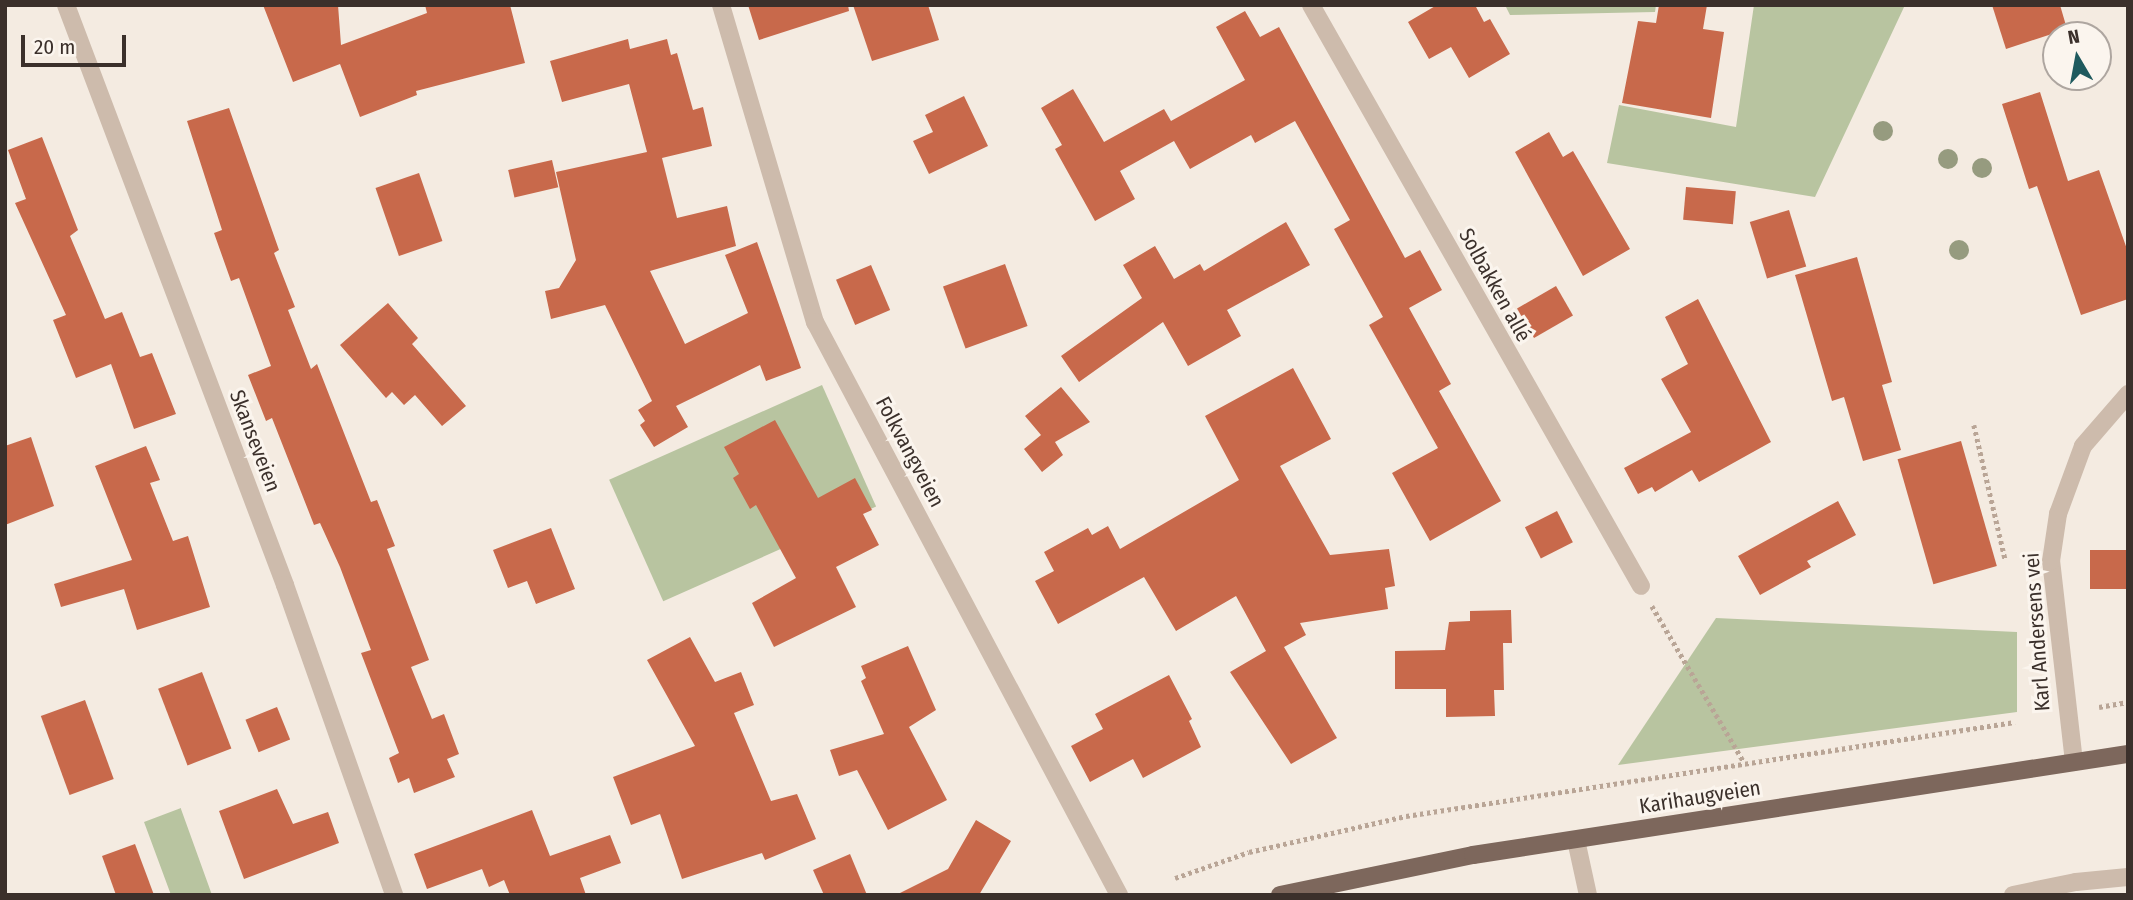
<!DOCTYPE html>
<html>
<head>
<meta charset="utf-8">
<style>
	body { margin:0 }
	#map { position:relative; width:2133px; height:900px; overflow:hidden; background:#f4ebe1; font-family:"Fira Sans Condensed",sans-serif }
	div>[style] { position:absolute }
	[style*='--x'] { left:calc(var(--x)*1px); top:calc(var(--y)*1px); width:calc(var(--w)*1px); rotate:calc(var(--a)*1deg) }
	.green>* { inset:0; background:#b8c4a0; transform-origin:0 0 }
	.building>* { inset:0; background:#c8694b; transform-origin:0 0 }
	.path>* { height:4.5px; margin-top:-2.25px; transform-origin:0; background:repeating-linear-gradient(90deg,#b9a596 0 3.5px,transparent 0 7px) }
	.minor>* { height:18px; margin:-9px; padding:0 9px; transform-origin:9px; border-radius:9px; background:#cdbbac }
	.major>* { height:18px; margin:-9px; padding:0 9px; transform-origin:9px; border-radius:9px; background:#7d675c }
	.trees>* { width:20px; height:20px; margin:-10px; border-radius:50%; background:#969b7f }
	span { translate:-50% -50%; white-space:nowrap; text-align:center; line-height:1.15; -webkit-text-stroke:6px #fbf5ee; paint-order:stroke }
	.street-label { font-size:21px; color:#3b302b }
	.frame { position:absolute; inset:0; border:7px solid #3b302b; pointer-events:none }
	.north { position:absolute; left:2042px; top:21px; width:70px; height:70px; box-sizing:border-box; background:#fbf5ee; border:2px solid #aea6a0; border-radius:50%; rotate:350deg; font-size:19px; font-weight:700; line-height:28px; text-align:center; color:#3b302b }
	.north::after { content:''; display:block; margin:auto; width:24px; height:32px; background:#1f5a5e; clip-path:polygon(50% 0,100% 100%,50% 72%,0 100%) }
	.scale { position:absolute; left:21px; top:35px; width:105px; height:32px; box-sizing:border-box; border:4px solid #3b302b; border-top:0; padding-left:9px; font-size:21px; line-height:24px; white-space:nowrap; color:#3b302b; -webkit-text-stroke:5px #fbf5ee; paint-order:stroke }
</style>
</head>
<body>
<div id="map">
	<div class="green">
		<i style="clip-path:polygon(1505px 5px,1656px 5px,1655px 12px,1510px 15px)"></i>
		<i style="clip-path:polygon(1754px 5px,1905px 5px,1815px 197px,1607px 163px,1619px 105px,1736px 127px)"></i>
		<i style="left:822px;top:385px;width:133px;height:233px;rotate:66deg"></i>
		<i style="clip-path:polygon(1716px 618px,2017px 632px,2017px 712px,1618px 765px)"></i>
		<i style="clip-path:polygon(181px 808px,181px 809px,212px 895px,171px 895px,144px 822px)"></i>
	</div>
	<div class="building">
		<i style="clip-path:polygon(263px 5px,338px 5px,341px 45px,427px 13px,425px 5px,510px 5px,525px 63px,416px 91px,417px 95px,360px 117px,340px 64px,293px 82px)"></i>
		<i style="clip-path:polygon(748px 5px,848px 5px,849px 11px,759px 40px)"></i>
		<i style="clip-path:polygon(853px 5px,928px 5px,939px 40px,872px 61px)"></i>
		<i style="clip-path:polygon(1437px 5px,1475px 5px,1484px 22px,1490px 19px,1510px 54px,1469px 78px,1451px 47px,1429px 59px,1408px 22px)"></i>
		<i style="clip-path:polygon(1659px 5px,1707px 5px,1703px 29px,1724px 32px,1711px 118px,1622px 103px,1638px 21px,1656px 23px)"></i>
		<i style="clip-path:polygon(1992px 5px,2060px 5px,2067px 29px,2006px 49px)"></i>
		<i style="clip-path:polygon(1245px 11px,1260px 37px,1279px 27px,1405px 258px,1420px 250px,1442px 290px,1409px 308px,1451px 384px,1439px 391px,1501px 501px,1430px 541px,1392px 473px,1438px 448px,1369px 325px,1383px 317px,1334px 229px,1350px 220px,1295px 121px,1255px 143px,1251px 135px,1190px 169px,1174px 141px,1120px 171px,1135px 199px,1095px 221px,1055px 149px,1062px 145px,1041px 108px,1073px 89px,1104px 142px,1164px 109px,1171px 121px,1245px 80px,1216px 27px)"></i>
		<i style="clip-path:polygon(628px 39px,630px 49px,667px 39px,671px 55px,677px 53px,693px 110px,703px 107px,712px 146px,662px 158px,677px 218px,727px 206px,736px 246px,650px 271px,685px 344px,748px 313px,725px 255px,757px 242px,801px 368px,766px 381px,760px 365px,676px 406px,688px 427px,654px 447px,640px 425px,645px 421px,638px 410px,652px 401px,605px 305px,551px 319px,545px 291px,559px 288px,576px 260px,556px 172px,647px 152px,629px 84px,562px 102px,550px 61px)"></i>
		<i style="clip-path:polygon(2040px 92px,2068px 181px,2099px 170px,2128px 252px,2128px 299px,2081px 315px,2037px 186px,2029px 189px,2002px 104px)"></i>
		<i style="clip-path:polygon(964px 96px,988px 146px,929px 174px,913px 141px,933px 132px,925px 115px)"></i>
		<i style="clip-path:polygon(229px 108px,279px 250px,274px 253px,295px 307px,288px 310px,311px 369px,317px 364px,371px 502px,377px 500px,395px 546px,387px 549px,429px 660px,411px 667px,432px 719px,444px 714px,459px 754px,447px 759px,455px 777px,414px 793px,409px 778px,398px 783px,389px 758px,399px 753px,361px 653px,371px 650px,340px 567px,320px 523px,314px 525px,272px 418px,266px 421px,248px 375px,271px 366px,239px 278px,231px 281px,214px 233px,222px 230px,187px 121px)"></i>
		<i style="clip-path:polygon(1549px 132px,1563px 157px,1573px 151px,1630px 249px,1583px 276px,1515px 152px)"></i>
		<i style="clip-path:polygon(42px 137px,78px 230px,70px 236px,105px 319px,122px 312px,140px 357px,152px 353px,176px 414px,134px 429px,111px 364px,76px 378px,53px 320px,66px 315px,15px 203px,26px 199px,8px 150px)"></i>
		<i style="left:552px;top:160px;width:28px;height:45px;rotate:77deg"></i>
		<i style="left:419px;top:173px;width:72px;height:46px;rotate:71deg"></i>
		<i style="left:1686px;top:187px;width:50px;height:33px;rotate:5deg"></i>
		<i style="left:1789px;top:210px;width:59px;height:41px;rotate:73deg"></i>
		<i style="clip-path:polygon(1286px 222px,1310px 265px,1227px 310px,1241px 336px,1188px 366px,1163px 322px,1079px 382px,1061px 356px,1142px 298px,1123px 265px,1155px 246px,1174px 279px,1200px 264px,1204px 271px)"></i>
		<i style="clip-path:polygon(1857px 257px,1892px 382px,1882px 385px,1901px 450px,1863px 461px,1844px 397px,1832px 401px,1795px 275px)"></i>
		<i style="left:1005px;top:264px;width:66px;height:66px;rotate:70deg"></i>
		<i style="left:871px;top:265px;width:49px;height:38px;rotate:67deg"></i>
		<i style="left:1556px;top:286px;width:34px;height:45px;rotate:60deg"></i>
		<i style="clip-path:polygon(1698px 299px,1771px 442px,1699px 482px,1692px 470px,1655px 492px,1652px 487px,1638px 494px,1624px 468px,1691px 432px,1661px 379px,1688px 364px,1665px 317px)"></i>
		<i style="clip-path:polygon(388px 303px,418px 338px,412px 344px,466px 406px,442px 426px,415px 395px,404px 405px,392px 392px,386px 398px,340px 345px)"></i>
		<i style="clip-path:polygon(1293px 368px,1331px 439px,1280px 466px,1330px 555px,1389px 549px,1395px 586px,1385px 588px,1388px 609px,1300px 623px,1306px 635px,1284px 647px,1337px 738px,1291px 764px,1230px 672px,1266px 651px,1236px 596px,1176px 631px,1144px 577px,1058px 624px,1035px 581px,1054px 571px,1044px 552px,1088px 528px,1092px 535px,1108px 526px,1120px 549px,1239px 480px,1205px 416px)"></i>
		<i style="clip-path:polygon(1061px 387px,1090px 422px,1055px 442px,1063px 455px,1042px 472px,1024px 449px,1041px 435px,1025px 416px)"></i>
		<i style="clip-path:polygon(775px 420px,818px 498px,855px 478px,872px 510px,863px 514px,879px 545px,836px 567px,856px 607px,774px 647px,752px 603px,796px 578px,756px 505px,750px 509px,733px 478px,739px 474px,724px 447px)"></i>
		<i style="clip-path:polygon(31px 437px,54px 506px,5px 525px,5px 446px)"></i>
		<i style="left:1961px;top:441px;width:130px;height:66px;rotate:74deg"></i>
		<i style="clip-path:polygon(146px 446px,160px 480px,150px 483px,173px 541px,188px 536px,210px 607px,137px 630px,124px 589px,61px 607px,54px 584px,132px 560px,95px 466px)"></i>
		<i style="clip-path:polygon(1838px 501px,1856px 535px,1807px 561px,1811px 567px,1760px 595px,1738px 556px)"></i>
		<i style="left:1557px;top:511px;width:35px;height:36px;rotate:63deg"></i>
		<i style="clip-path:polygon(551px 528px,575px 589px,536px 604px,527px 581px,508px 588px,493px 550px)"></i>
		<i style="left:2128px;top:550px;width:39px;height:38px;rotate:90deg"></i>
		<i style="clip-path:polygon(1511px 610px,1512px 643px,1503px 643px,1504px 690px,1494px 690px,1495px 716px,1446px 717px,1446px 689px,1395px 689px,1395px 651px,1445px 650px,1449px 622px,1470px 621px,1470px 611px)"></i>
		<i style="clip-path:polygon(690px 637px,715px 682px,741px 672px,754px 705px,734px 713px,771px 801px,797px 794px,816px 839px,765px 860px,762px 853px,682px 879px,660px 814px,631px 825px,613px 777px,695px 746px,647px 660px)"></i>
		<i style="clip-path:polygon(908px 646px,936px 710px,909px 727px,947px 800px,888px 830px,857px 770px,839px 776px,830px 750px,884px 734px,861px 681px,866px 678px,861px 666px)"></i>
		<i style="left:202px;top:672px;width:82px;height:47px;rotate:69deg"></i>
		<i style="clip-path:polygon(1169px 675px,1192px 719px,1189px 721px,1201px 747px,1143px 778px,1133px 759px,1090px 782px,1071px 746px,1103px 729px,1095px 714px)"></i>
		<i style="left:85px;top:700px;width:84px;height:47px;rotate:70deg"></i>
		<i style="left:277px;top:707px;width:35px;height:34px;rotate:68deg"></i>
		<i style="clip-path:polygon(277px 789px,293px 824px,328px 812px,339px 843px,244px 879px,219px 811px)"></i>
		<i style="clip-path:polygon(532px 810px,550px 856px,610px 835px,621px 863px,580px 878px,586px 895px,510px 895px,504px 880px,489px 887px,482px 869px,427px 889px,414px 854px)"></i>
		<i style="clip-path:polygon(976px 820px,1011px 841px,979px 895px,896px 895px,948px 869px)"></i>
		<i style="clip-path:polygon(135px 844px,154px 895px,116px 895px,102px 856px)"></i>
		<i style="clip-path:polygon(850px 854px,867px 895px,824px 895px,813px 870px)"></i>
	</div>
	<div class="path">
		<i style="--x:1974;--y:425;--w:137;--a:76.9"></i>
		<i style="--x:1652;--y:606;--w:181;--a:59.5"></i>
		<i style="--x:2099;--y:707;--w:29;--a:-10"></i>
		<i style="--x:1175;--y:878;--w:78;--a:-19.4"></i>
		<i style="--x:1249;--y:852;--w:161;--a:-12.9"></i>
		<i style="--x:1406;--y:816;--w:616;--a:-8.77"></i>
	</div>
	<div class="minor">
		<i style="--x:66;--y:5;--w:620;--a:69.31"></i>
		<i style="--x:285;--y:585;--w:329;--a:70.6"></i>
		<i style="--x:721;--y:5;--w:331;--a:73.5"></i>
		<i style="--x:815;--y:322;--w:649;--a:62.05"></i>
		<i style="--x:1311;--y:5;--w:668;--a:60.4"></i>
		<i style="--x:2074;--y:762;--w:202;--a:-96.5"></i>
		<i style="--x:2051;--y:561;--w:48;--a:-81.5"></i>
		<i style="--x:2058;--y:514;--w:72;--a:-69.8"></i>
		<i style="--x:2083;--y:446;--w:69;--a:-49.1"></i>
		<i style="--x:1576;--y:840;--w:56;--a:77.7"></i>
		<i style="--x:2013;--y:895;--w:64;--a:-11.7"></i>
		<i style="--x:2076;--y:882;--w:52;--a:-5.5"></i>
	</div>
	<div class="major">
		<i style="--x:1280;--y:895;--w:197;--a:-11.7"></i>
		<i style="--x:1473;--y:855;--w:663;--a:-8.77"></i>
	</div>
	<div class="trees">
		<i style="left:1883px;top:131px"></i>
		<i style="left:1948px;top:159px"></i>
		<i style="left:1982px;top:168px"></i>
		<i style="left:1959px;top:250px"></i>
	</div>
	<div class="street-label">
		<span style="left:1495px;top:285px;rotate:61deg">Solbakken allé</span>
		<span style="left:255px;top:441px;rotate:69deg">Skanseveien</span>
		<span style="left:910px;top:452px;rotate:62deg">Folkvangveien</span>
		<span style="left:2037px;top:632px;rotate:-94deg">Karl Andersens vei</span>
		<span style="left:1700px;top:797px;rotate:-9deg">Karihaugveien</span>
	</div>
	<div class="frame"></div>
	<div class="north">N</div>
	<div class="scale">20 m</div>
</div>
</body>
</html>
